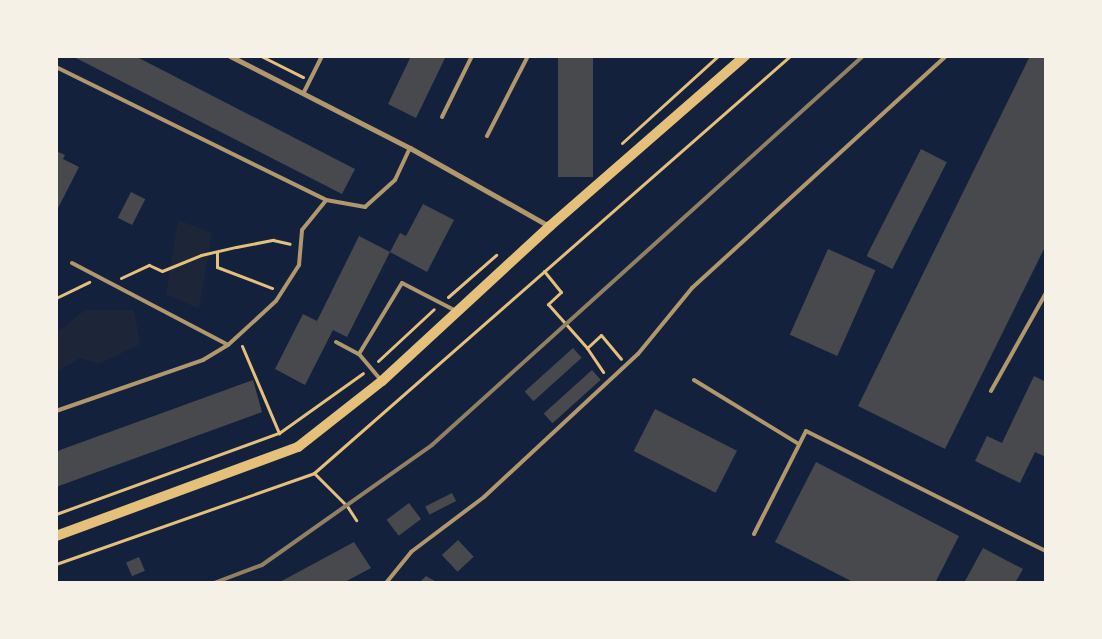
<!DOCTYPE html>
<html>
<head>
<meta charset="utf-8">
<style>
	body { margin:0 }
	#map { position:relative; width:1102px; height:639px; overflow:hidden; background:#14213d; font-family:"Nunito Sans",sans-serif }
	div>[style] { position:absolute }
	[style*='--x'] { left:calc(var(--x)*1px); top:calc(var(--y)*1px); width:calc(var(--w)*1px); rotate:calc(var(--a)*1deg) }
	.green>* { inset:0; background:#1d2539 }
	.building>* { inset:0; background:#48494c; transform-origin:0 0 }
	.path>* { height:3px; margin:-1.5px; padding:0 1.5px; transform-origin:1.5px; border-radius:1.5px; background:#e5c07b }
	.service>* { height:4px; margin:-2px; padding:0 2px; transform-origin:2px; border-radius:2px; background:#b1986c }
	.minor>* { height:5px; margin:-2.5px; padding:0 2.5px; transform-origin:2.5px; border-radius:2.5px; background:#b1986c }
	.secondary>* { height:10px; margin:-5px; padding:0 5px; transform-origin:5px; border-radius:5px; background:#e5c07b }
	.rail>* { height:4px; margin:-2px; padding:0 2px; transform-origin:2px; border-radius:2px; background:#918062 }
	span { translate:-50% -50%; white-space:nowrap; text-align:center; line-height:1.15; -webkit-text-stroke:4px #f6f1e7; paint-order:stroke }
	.frame { position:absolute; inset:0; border:58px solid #f6f1e7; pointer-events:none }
</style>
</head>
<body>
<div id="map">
	<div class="green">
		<i style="clip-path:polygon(178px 220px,212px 233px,199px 309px,166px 294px)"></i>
		<i style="clip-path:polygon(85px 310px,134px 310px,140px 344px,99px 364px,80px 358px,56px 372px,56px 333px)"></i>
	</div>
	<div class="building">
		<i style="clip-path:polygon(72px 56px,135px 56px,355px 169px,342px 194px)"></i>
		<i style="clip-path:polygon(411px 56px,446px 56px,416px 118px,388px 104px)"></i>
		<i style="left:558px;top:56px;width:35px;height:121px"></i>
		<i style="clip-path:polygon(1030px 56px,1046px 57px,1046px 245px,945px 449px,858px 406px)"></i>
		<i style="left:921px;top:149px;width:29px;height:120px;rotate:27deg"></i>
		<i style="clip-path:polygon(56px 151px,65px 155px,63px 159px,79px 167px,56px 212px)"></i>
		<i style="left:131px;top:192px;width:16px;height:29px;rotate:27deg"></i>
		<i style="clip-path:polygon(423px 204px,454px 220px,427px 272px,390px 252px,400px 233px,406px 236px)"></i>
		<i style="clip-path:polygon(359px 236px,390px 252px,347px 337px,333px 330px,305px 385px,275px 369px,303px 314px,317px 321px)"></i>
		<i style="left:828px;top:249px;width:52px;height:94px;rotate:24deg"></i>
		<i style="left:573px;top:348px;width:13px;height:65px;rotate:48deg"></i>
		<i style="left:592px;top:370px;width:13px;height:65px;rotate:48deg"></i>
		<i style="clip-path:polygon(1034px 376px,1046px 382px,1046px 457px,1035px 452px,1020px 483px,975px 461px,987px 436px,1002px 443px)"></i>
		<i style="clip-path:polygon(253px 380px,262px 412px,56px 487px,56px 454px,60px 450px)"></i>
		<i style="left:655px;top:409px;width:92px;height:47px;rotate:27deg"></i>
		<i style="clip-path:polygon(816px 462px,959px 536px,935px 583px,855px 583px,775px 542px)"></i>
		<i style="left:452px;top:493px;width:9px;height:30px;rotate:63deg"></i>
		<i style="left:409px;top:503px;width:20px;height:28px;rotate:53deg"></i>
		<i style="left:458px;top:540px;width:23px;height:22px;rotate:47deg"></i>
		<i style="clip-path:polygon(354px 542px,371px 568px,343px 583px,278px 583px)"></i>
		<i style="clip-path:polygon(983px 548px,1023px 569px,1015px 583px,964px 583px)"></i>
		<i style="left:139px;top:557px;width:15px;height:14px;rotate:67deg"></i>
		<i style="clip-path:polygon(426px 576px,438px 583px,419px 583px)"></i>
	</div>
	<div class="path">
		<i style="--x:261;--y:56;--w:47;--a:26.6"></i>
		<i style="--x:622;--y:143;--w:130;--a:-42.2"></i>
		<i style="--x:217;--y:252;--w:15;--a:90"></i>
		<i style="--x:217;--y:267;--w:59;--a:20.9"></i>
		<i style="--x:544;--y:271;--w:27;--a:51"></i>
		<i style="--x:561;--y:292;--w:18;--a:137"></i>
		<i style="--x:548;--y:304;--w:59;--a:48.4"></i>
		<i style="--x:587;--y:348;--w:29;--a:56"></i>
		<i style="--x:121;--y:278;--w:31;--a:-25"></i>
		<i style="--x:149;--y:265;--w:14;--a:25"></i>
		<i style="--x:162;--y:271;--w:42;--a:-22.3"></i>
		<i style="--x:201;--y:255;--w:36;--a:-13"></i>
		<i style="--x:236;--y:247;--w:38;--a:-11"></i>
		<i style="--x:273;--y:240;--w:17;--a:13"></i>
		<i style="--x:448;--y:297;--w:64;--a:-41.2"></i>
		<i style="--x:56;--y:298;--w:37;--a:-26"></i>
		<i style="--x:242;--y:346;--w:95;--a:67"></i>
		<i style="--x:587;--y:348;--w:19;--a:-43"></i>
		<i style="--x:601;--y:335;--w:31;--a:50"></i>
		<i style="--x:378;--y:361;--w:76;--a:-42.9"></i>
		<i style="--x:314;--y:473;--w:47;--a:45"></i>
		<i style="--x:347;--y:506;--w:17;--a:57"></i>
		<i style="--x:56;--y:514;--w:237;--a:-20"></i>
		<i style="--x:279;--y:433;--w:103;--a:-35.5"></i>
		<i style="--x:56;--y:564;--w:274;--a:-19.4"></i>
		<i style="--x:314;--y:473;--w:633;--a:-41.22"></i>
	</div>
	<div class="service">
		<i style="--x:56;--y:67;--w:301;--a:26.2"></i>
		<i style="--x:326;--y:200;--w:40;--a:10"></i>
		<i style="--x:365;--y:207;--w:40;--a:-42"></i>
		<i style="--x:395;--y:180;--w:35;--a:-65"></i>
		<i style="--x:304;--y:92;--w:40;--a:-63.4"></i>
		<i style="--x:442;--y:117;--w:68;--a:-63.8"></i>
		<i style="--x:487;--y:136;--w:90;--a:-62.9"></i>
		<i style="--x:72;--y:263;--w:176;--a:27.7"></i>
		<i style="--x:336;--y:342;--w:26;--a:28"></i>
		<i style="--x:359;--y:354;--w:35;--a:50"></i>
		<i style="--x:359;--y:354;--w:83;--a:-58.8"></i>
		<i style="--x:402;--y:283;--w:61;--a:27.4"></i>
		<i style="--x:694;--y:380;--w:123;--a:31.4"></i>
		<i style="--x:991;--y:391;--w:112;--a:-60.7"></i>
		<i style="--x:56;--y:411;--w:156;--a:-19.1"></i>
		<i style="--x:203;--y:360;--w:29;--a:-31"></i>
		<i style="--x:228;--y:345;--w:65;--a:-42.5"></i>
		<i style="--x:276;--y:301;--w:43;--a:-57.4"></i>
		<i style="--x:299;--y:265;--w:35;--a:-85"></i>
		<i style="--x:302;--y:230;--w:38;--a:-51"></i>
		<i style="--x:754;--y:534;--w:115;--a:-63.2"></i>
		<i style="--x:806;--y:431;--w:268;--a:26.6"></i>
		<i style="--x:386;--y:583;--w:40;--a:-51"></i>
		<i style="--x:411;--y:552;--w:91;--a:-37"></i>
		<i style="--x:484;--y:497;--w:210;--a:-42.9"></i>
		<i style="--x:638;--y:354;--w:85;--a:-50.7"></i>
		<i style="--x:692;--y:288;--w:344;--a:-42.4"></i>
	</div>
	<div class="minor">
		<i style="--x:230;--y:56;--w:202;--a:27.1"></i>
		<i style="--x:410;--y:148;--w:159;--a:29.3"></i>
	</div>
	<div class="secondary">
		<i style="--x:56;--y:536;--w:258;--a:-20.2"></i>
		<i style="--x:298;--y:447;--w:107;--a:-38.2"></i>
		<i style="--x:382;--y:381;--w:229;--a:-42.7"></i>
		<i style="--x:550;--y:226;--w:259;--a:-41.1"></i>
	</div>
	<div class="rail">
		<i style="--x:214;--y:583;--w:51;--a:-20.6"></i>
		<i style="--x:262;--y:565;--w:208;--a:-35.2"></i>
		<i style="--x:432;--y:445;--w:581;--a:-42.07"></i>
	</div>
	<div class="frame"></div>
</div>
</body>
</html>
